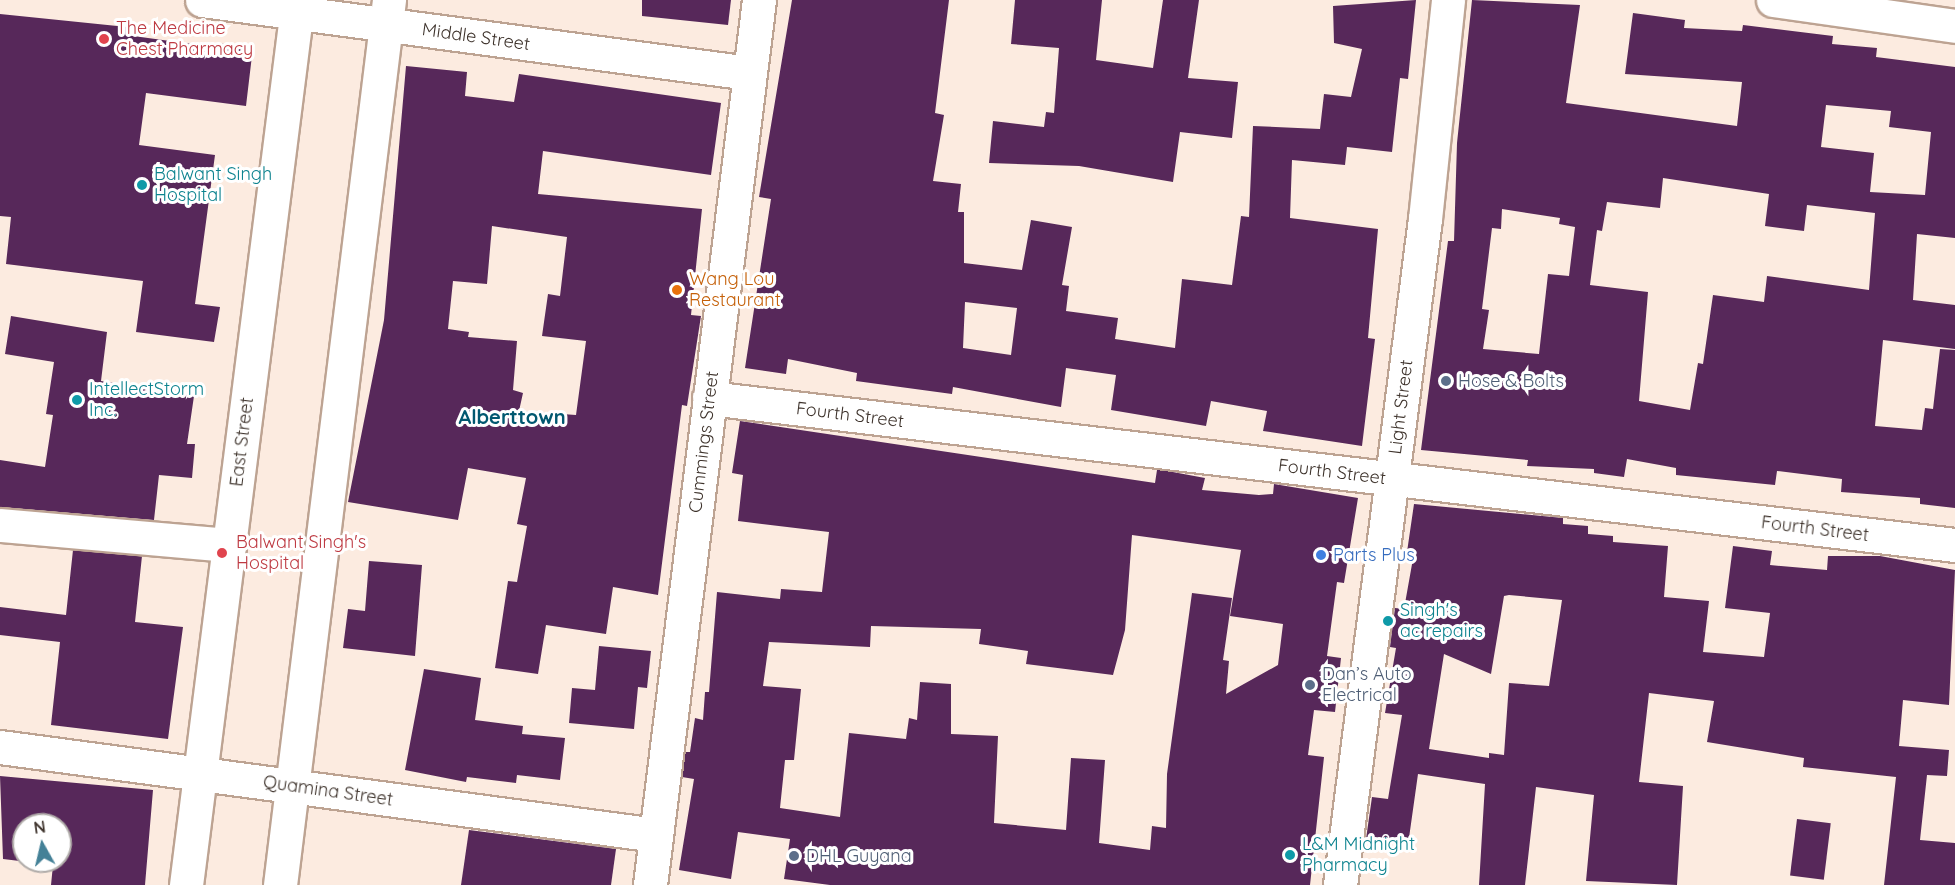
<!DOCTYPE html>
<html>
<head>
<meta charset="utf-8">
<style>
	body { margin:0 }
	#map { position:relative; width:1955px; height:885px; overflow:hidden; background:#fcebe0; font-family:Quicksand,sans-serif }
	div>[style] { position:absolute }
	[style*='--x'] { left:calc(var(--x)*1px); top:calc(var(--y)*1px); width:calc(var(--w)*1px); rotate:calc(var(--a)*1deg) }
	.building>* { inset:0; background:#57285a; transform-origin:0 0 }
	.roads { filter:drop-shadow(2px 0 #bda392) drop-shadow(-2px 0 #bda392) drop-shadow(0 2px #bda392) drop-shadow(0 -2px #bda392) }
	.minor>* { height:33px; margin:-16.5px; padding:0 16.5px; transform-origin:16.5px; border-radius:16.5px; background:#fff }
	.dots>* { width:16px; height:16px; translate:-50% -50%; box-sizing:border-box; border:3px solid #fff; border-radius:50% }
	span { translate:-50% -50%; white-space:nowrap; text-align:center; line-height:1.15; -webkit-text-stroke:6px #fff; paint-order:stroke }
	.health-label { font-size:18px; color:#be3a42 }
	.left { translate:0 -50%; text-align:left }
	.street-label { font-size:18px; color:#3d322b }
	.culture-label { font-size:18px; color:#0d838f }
	.food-label { font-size:18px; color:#c56008 }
	.service-label { font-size:18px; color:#4e5e75 }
	.shop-label { font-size:18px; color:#366cbe }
	.neighbourhood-label { font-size:20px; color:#015870; font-weight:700 }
	.north { position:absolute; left:12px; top:813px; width:60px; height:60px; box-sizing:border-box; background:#fff; border:2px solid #b1adaa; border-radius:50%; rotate:352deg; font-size:16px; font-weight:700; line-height:24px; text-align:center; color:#3d322b }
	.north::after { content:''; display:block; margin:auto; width:21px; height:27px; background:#448197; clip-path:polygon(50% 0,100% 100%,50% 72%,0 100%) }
</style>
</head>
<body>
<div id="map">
	<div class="building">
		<i style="clip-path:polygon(642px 0,731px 0,728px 25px,642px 16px)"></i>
		<i style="clip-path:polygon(evenodd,792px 0,949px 0,935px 113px,944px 115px,933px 181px,961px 184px,958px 212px,964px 212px,964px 263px,1022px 270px,1031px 220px,1072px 227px,1062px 285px,1069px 286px,1066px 311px,1118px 318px,1115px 339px,1175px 348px,1182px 279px,1232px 285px,1241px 216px,1249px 217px,1253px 126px,1320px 129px,1324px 94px,1351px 97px,1362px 49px,1334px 43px,1333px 6px,1416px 0,1408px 79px,1400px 78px,1392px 152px,1347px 147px,1345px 165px,1292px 160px,1290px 218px,1378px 229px,1368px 338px,1375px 339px,1362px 446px,1263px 431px,1267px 411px,1211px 401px,1206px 426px,1111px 410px,1116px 375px,1066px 368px,1061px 407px,953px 387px,952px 394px,856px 381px,857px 373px,788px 359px,786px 374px,745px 368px,771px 199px,759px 197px,792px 0,965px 302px,1017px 308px,1011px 355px,963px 348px,965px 302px)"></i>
		<i style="clip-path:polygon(1015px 0,1102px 0,1096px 60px,1153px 68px,1163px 0,1199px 0,1188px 78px,1238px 82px,1232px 138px,1180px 132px,1173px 182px,1079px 166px,989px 163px,993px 121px,1044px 127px,1046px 112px,1054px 113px,1059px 48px,1011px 44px)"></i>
		<i style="clip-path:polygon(evenodd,1472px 0,1580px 5px,1566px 103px,1737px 126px,1742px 82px,1625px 74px,1633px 13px,1685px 20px,1684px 28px,1742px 31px,1743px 25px,1833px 36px,1832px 44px,1877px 48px,1876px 57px,1955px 67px,1955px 238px,1917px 234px,1913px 300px,1955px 305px,1955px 349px,1883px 340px,1875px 426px,1922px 430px,1925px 408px,1933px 409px,1940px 349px,1955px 350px,1955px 508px,1920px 504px,1920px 498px,1841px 492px,1842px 479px,1777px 471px,1775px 485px,1676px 475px,1676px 468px,1627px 459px,1624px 477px,1594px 473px,1594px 469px,1527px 466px,1528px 460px,1421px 450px,1448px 241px,1454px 241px,1457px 143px,1472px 0,1826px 105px,1891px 111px,1889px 127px,1931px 132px,1925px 195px,1870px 192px,1874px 153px,1821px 147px,1826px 105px,1472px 0,1663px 178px,1769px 194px,1765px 226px,1804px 231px,1807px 205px,1875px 213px,1869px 290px,1767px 276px,1764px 302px,1713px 295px,1703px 364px,1698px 363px,1690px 410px,1639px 401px,1648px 292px,1590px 285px,1597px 230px,1602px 231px,1607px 202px,1660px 208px,1663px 178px,1472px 0,1502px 209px,1560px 218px,1559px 224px,1575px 227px,1569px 276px,1548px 274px,1539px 354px,1483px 349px,1489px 310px,1482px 309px,1492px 228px,1501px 229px,1502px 209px)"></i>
		<i style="clip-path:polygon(0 14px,127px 27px,126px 35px,214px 47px,215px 43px,253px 47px,246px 106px,146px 93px,139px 145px,215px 155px,195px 304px,220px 307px,214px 342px,136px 332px,143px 281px,6px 264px,11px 217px,0 216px)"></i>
		<i style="clip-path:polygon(evenodd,406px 66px,467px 72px,465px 96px,514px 102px,519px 74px,721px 103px,711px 175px,543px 151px,538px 194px,702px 209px,691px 315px,701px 316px,687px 406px,682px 405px,658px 595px,613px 587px,606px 634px,546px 625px,538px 674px,495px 668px,508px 581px,517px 582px,527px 526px,517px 524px,526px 478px,468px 468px,458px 520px,348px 502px,384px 320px,406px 66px,492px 226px,567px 237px,560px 296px,548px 294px,542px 336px,586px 341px,576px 415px,519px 411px,523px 393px,513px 390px,517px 341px,468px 337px,469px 332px,448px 329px,453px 281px,487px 284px,492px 226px)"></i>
		<i style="clip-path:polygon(11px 316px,107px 332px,101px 381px,194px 396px,187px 444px,195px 444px,192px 478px,159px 475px,154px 520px,0 507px,0 460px,45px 467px,53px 415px,46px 414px,54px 362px,5px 354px)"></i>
		<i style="clip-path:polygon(evenodd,740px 421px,1155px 483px,1157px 470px,1162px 470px,1205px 478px,1202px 490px,1259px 495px,1273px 494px,1274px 484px,1358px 498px,1344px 583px,1337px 582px,1327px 656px,1341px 658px,1335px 712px,1314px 710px,1308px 755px,1324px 757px,1310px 885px,830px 885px,784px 879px,790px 839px,738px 832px,731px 879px,679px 870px,694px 779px,682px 777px,685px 752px,690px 752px,695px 718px,703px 720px,705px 692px,709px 692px,717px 592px,780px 599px,781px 589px,822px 592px,829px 532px,738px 521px,743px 475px,732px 473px,740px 421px,1132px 535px,1241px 550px,1230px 616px,1283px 624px,1278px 665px,1226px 694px,1229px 661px,1223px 660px,1232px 598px,1192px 593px,1167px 774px,1166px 828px,1152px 826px,1150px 850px,1099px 843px,1105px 760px,1071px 758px,1066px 830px,994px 823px,998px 736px,951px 734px,951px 684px,920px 682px,917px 720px,909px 718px,906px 739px,849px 733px,840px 817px,780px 808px,785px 760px,794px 760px,801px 689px,763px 686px,769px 642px,870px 647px,871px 626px,981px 629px,979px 644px,1028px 651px,1026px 664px,1113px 675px,1125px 630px,1132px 535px)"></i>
		<i style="clip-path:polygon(evenodd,1414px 504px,1563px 518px,1563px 524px,1588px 526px,1588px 534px,1613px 536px,1613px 542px,1668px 546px,1664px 597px,1709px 601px,1703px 652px,1764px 657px,1770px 613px,1725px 608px,1733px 546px,1772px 551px,1770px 565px,1827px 570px,1828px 556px,1880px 556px,1955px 570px,1949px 705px,1903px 700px,1899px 746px,1949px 750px,1947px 776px,1927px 775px,1920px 840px,1955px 843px,1955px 885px,1884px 885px,1896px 777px,1803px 767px,1804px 758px,1707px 742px,1714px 701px,1649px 693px,1639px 782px,1683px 786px,1677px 885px,1586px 881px,1594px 795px,1536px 787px,1525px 885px,1479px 885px,1485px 784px,1418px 774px,1408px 845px,1366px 839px,1372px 797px,1388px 799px,1402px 715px,1385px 713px,1396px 648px,1390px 647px,1395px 608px,1404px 609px,1414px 553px,1407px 552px,1414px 504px,1509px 595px,1562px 600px,1549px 686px,1509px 683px,1504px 755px,1489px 753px,1489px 758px,1429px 749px,1444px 654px,1491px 674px,1504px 596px,1509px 595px)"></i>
		<i style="clip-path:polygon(73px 550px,142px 556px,135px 622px,183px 627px,168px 739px,51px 725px,60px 642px,0 635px,0 607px,66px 615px)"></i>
		<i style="clip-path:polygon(369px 561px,422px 565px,415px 656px,343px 648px,348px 609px,365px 611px)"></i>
		<i style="clip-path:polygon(599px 646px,651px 651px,647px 688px,638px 687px,634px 729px,569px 723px,572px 688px,595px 690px)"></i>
		<i style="clip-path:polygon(424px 669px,481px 678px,475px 720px,523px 726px,522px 734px,565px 738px,560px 780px,517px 775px,516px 783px,467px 777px,466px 782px,405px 770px)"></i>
		<i style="clip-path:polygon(evenodd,0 776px,153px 790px,145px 885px,51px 885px,53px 865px,3px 859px,0 776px,24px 825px,60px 825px,60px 861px,24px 861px,24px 825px)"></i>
		<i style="left:1797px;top:819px;width:34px;height:57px;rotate:7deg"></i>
		<i style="clip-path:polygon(469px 830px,616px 849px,611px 885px,461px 885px)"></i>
	</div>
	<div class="roads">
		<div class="minor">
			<i style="--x:202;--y:0;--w:552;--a:7.6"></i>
			<i style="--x:1773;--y:0;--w:184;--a:8.1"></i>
			<i style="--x:709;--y:398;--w:1255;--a:6.73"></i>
			<i style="--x:0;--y:525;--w:230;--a:5"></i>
			<i style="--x:0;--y:747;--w:662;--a:7.64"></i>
			<i style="--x:186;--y:885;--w:892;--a:-82.79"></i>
			<i style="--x:280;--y:885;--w:892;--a:-82.98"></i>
			<i style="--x:650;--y:885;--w:892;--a:-82.98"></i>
			<i style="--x:1340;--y:885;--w:671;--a:-82.73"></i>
			<i style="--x:1425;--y:219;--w:220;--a:-84"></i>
		</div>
	</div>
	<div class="dots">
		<i style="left:104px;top:39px;background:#e0444e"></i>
		<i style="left:142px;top:185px;background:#0f9aa8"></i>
		<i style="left:677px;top:290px;background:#e8710a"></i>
		<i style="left:1446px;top:381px;background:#5c6f8a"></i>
		<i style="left:77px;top:400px;background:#0f9aa8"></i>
		<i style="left:222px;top:553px;background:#e0444e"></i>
		<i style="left:1321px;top:555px;background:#3f7fe0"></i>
		<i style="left:1388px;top:621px;background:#0f9aa8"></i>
		<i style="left:1310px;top:685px;background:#5c6f8a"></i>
		<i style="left:1290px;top:855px;background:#0f9aa8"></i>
		<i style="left:794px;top:856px;background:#5c6f8a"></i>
	</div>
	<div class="health-label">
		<span class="left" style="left:116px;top:39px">The Medicine<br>Chest Pharmacy</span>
		<span class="left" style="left:236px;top:553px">Balwant Singh's<br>Hospital</span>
	</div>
	<div class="street-label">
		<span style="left:476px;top:37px;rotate:8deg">Middle Street</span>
		<span style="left:1401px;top:407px;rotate:-83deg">Light Street</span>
		<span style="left:850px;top:415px;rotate:7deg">Fourth Street</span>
		<span style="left:242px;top:442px;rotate:-83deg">East Street</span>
		<span style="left:704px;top:442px;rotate:-83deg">Cummings Street</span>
		<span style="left:1332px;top:472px;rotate:7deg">Fourth Street</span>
		<span style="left:1815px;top:529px;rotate:7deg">Fourth Street</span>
		<span style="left:328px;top:791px;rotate:8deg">Quamina Street</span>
	</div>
	<div class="culture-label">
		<span class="left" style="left:154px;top:185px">Balwant Singh<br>Hospital</span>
		<span class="left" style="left:89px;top:400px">IntellectStorm<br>Inc.</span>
		<span class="left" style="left:1400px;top:621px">Singh's<br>ac repairs</span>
		<span class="left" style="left:1302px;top:855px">L&amp;M Midnight<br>Pharmacy</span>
	</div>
	<div class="food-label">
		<span class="left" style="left:689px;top:290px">Wang Lou<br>Restaurant</span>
	</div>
	<div class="service-label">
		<span class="left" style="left:1458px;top:381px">Hose &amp; Bolts</span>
		<span class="left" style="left:1322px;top:685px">Dan’s Auto<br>Electrical</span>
		<span class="left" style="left:806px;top:856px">DHL Guyana</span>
	</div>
	<div class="shop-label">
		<span class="left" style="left:1333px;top:555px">Parts Plus</span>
	</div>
	<div class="neighbourhood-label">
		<span style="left:512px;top:416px">Alberttown</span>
	</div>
	<div class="north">N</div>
</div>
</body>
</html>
